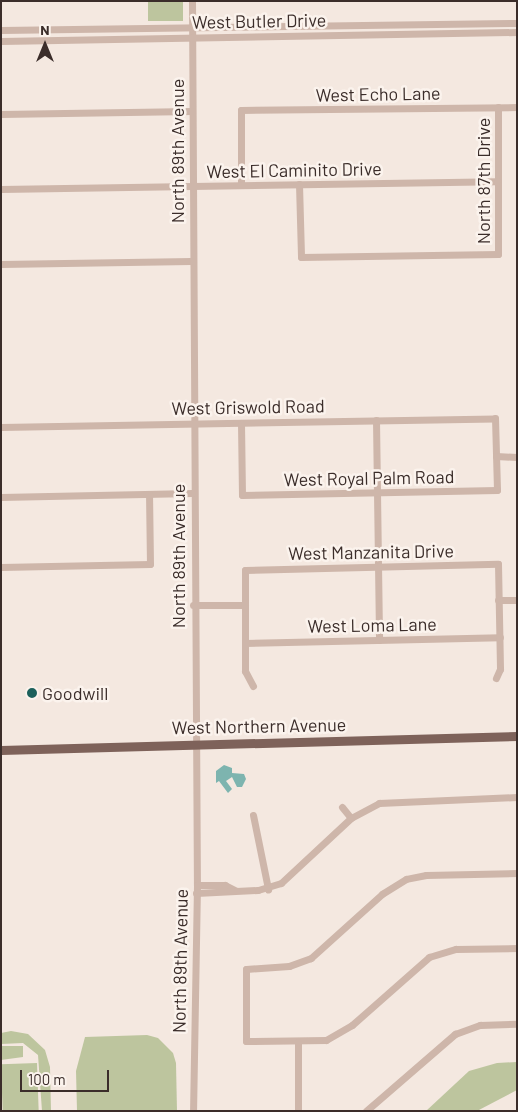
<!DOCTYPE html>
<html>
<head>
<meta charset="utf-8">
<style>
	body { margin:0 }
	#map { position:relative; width:518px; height:1112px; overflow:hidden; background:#f4e8e0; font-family:Barlow,sans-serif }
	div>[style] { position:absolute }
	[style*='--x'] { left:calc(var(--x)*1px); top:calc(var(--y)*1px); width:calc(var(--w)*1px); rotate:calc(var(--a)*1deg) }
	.green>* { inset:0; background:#bdc59e; transform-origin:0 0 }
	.water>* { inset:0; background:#7db4af }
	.minor>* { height:7px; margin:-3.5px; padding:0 3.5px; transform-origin:3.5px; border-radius:3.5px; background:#ceb6aa }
	.major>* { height:9px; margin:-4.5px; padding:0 4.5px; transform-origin:4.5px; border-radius:4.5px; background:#7e625a }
	.dots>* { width:14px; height:14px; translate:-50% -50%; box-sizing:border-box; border:2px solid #fbf3ed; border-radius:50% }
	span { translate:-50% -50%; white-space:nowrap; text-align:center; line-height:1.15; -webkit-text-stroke:5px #fbf3ed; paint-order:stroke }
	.street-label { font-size:18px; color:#3b2d2a }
	.poi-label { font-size:18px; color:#3b2d2a }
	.left { translate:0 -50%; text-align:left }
	.frame { position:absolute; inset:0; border:2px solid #3b2d2a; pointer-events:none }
	.north { position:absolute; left:20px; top:20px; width:50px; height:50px; -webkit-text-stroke:4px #fbf3ed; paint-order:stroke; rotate:0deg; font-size:14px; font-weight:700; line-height:20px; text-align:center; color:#3b2d2a }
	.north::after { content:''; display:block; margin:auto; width:18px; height:22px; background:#3b2d2a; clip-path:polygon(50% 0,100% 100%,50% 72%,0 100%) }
	.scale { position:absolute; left:20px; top:1070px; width:89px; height:22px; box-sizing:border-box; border:2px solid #3b2d2a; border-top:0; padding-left:6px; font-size:15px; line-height:18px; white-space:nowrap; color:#3b2d2a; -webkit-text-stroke:4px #fbf3ed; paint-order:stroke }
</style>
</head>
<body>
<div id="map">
	<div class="green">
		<i style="left:148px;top:1px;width:35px;height:20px"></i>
		<i style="clip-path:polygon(11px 1031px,28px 1034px,45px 1050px,50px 1067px,51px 1111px,42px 1111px,38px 1055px,23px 1043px,1px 1044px,1px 1033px)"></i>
		<i style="clip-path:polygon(147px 1035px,158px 1038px,173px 1053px,176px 1063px,177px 1111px,77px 1111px,76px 1071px,85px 1037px)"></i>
		<i style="clip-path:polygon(1px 1046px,23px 1046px,23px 1057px,1px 1060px)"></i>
		<i style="clip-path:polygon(517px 1062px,517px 1090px,477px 1111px,426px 1111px,469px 1071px,497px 1063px)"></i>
		<i style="left:37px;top:1063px;width:48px;height:36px;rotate:88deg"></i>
	</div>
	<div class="water">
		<i style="clip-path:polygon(224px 765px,232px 768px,232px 773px,244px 774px,246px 779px,242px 787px,237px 787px,232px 777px,226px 781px,232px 789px,228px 793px,219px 781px,216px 783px,216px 771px)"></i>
	</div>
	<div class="minor">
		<i style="--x:192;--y:1;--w:884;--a:89.68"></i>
		<i style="--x:197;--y:885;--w:226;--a:91"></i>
		<i style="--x:1;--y:30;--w:516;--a:-0.78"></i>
		<i style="--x:1;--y:41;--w:516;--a:-1"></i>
		<i style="--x:1;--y:114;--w:191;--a:-0.9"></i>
		<i style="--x:299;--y:184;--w:73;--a:88.4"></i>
		<i style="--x:301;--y:257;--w:197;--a:-0.9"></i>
		<i style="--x:498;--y:254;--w:147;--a:-90"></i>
		<i style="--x:241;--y:185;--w:75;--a:-90"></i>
		<i style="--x:241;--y:110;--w:276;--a:-0.6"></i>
		<i style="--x:1;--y:189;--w:496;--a:-0.9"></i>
		<i style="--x:1;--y:264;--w:190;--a:-0.9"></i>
		<i style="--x:376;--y:420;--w:220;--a:89.2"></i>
		<i style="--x:1;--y:427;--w:494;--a:-1"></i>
		<i style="--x:495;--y:418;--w:72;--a:88.4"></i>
		<i style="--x:497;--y:490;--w:255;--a:178.9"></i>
		<i style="--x:242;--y:495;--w:71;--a:-90.8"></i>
		<i style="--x:496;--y:456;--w:21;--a:3"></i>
		<i style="--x:1;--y:497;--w:191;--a:-1.2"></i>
		<i style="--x:1;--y:567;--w:149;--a:-1.2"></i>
		<i style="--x:150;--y:564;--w:70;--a:-90.8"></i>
		<i style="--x:498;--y:600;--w:19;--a:0"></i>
		<i style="--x:193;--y:605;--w:52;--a:0"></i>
		<i style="--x:245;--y:643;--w:255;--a:-1.3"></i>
		<i style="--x:253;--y:686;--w:17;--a:-118"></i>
		<i style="--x:245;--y:671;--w:101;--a:-90"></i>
		<i style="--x:245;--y:570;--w:253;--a:-1.4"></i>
		<i style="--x:498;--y:564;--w:105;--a:88.9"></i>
		<i style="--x:500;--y:669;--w:10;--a:114"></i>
		<i style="--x:342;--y:807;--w:14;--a:51"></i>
		<i style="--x:253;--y:815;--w:76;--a:78.5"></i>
		<i style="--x:517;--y:873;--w:91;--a:178.7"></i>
		<i style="--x:426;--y:875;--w:20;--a:169"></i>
		<i style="--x:406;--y:879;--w:28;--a:148"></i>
		<i style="--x:382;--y:894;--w:96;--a:138"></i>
		<i style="--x:311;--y:958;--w:23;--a:160"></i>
		<i style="--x:289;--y:966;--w:43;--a:176"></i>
		<i style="--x:246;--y:969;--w:72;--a:90"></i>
		<i style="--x:246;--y:1041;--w:80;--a:-0.7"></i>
		<i style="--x:326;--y:1040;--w:30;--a:-30"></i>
		<i style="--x:352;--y:1025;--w:103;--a:-41.4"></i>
		<i style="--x:429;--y:957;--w:28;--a:-17"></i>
		<i style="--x:456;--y:949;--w:61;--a:-0.9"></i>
		<i style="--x:197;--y:885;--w:28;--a:0"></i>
		<i style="--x:225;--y:885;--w:11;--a:27"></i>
		<i style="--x:196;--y:893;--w:62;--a:-2.8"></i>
		<i style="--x:258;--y:890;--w:24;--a:-17"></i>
		<i style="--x:281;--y:883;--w:96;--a:-42.9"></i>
		<i style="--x:351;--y:818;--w:32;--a:-28"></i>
		<i style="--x:379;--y:803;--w:138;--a:-2.5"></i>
		<i style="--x:298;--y:1042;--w:69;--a:90"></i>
		<i style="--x:366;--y:1111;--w:118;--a:-40.9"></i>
		<i style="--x:455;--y:1034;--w:27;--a:-20"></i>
		<i style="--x:480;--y:1025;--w:37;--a:-2"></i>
	</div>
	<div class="major">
		<i style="--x:1;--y:750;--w:516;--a:-1.55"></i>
	</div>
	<div class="dots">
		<i style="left:32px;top:693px;background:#1c605b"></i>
	</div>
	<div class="street-label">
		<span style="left:259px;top:21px;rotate:-1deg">West Butler Drive</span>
		<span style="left:378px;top:94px;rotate:-1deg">West Echo Lane</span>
		<span style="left:177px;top:151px;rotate:-90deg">North 89th Avenue</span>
		<span style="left:294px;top:170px;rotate:-1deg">West El Caminito Drive</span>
		<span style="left:483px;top:181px;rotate:-90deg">North 87th Drive</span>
		<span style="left:248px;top:407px;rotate:-1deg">West Griswold Road</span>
		<span style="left:369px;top:478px;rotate:-1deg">West Royal Palm Road</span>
		<span style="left:371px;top:552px;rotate:-1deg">West Manzanita Drive</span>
		<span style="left:178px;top:556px;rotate:-90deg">North 89th Avenue</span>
		<span style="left:372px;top:625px;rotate:-1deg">West Loma Lane</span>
		<span style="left:259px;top:726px;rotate:-1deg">West Northern Avenue</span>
		<span style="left:180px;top:961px;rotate:-89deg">North 89th Avenue</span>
	</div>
	<div class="poi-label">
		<span class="left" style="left:42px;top:693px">Goodwill</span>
	</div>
	<div class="frame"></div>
	<div class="north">N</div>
	<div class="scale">100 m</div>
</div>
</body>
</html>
